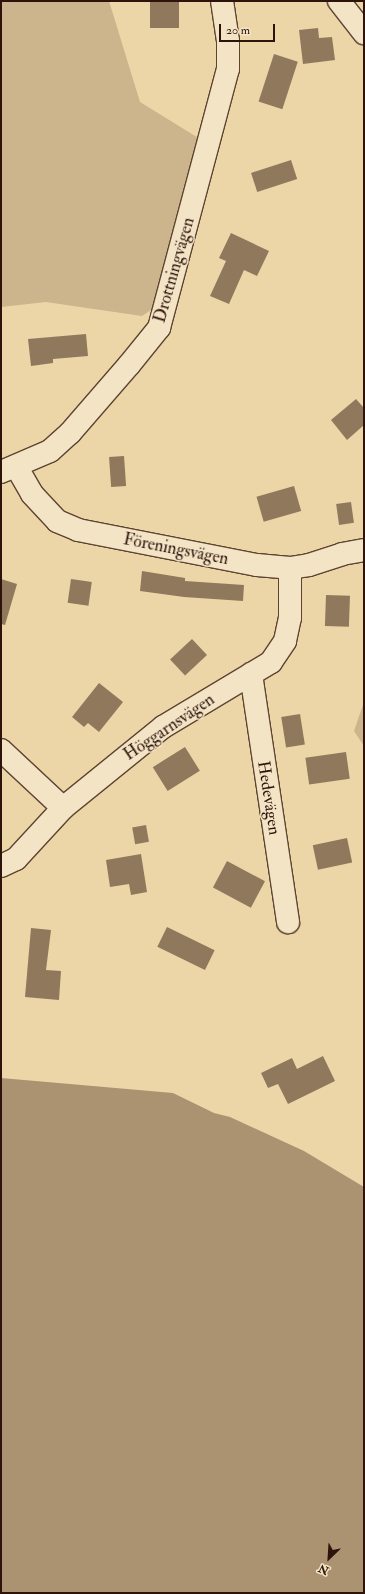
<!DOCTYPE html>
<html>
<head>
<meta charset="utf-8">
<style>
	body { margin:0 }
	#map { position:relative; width:365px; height:1594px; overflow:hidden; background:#ecd5a7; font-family:"IM FELL Double Pica",serif }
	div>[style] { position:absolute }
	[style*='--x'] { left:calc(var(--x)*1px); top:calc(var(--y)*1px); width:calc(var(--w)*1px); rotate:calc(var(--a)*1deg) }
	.green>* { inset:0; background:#ccb48c }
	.water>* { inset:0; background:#ab9372 }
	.building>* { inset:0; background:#90785c; transform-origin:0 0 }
	.roads { filter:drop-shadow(1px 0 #5d4431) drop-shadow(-1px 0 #5d4431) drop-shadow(0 1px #5d4431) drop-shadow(0 -1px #5d4431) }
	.minor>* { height:22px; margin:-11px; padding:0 11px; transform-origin:11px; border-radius:11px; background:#f3e4c6 }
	span { translate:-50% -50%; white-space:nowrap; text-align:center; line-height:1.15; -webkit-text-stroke:3px #f3e4c6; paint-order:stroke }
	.street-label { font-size:17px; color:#2d130a }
	.frame { position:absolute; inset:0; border:2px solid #2d130a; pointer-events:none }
	.north { position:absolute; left:309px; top:1538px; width:40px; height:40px; -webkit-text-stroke:3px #f3e4c6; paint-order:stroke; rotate:205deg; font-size:11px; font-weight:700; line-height:16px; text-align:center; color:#2d130a }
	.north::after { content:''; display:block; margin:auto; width:14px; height:18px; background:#2d130a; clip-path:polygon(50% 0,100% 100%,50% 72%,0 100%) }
	.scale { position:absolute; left:219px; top:24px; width:56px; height:18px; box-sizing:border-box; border:2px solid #2d130a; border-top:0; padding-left:5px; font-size:12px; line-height:14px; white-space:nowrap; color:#2d130a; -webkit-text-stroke:3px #f3e4c6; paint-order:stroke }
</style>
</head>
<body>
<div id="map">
	<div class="green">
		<i style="clip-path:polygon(1px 1px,109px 1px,140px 102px,213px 147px,169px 298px,142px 316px,46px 302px,1px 307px)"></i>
		<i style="clip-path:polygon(364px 702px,364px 746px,354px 731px)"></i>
	</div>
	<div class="water">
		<i style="clip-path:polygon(1px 1078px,173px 1093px,214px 1113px,230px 1117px,304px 1151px,364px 1187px,364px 1593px,1px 1593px)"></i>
	</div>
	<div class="building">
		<i style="left:150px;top:1px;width:29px;height:27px"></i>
		<i style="clip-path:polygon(318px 28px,319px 38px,332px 37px,335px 60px,303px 64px,299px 30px)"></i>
		<i style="left:274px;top:54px;width:25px;height:50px;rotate:18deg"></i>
		<i style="left:291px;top:160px;width:20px;height:42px;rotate:72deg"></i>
		<i style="clip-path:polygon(231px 233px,269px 251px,257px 276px,244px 270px,229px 304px,210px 296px,226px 261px,219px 258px)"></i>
		<i style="clip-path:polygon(86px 334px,88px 356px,53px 359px,53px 363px,31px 366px,28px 339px)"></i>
		<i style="clip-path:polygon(356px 399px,364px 408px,364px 425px,347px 440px,331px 420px)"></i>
		<i style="left:124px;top:456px;width:30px;height:15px;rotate:86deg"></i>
		<i style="left:294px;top:486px;width:26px;height:39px;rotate:74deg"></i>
		<i style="left:351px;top:502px;width:21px;height:15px;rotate:82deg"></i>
		<i style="clip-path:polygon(142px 571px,185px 578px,185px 581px,244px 585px,243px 601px,184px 597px,140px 591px)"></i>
		<i style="clip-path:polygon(1px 579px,17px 584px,5px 625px,1px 624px)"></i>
		<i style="left:71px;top:579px;width:21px;height:24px;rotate:8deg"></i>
		<i style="left:326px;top:595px;width:24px;height:31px;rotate:2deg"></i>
		<i style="left:192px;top:639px;width:22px;height:30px;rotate:47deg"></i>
		<i style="clip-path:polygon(99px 683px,123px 702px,99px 732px,88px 723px,84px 727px,72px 717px)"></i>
		<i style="left:300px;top:714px;width:31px;height:19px;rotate:81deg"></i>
		<i style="left:185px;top:747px;width:28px;height:38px;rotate:58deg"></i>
		<i style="left:346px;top:752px;width:27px;height:41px;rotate:82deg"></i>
		<i style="left:146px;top:825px;width:17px;height:14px;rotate:80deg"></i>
		<i style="left:347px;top:838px;width:25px;height:35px;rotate:78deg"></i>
		<i style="clip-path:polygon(141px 854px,147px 892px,131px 895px,129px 884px,110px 887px,106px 860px)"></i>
		<i style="left:227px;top:861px;width:43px;height:30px;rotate:28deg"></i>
		<i style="left:167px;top:927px;width:53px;height:22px;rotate:26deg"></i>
		<i style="clip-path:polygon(31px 928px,51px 930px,46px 970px,61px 971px,59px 1000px,25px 997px)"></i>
		<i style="clip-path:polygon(323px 1056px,335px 1081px,288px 1104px,278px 1084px,268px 1088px,261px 1073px,292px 1058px,297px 1069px)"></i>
	</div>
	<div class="roads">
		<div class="minor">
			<i style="--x:339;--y:1;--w:41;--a:52"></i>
			<i style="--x:16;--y:466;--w:32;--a:60"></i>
			<i style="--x:32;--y:494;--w:37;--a:47"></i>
			<i style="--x:57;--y:521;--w:23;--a:23"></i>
			<i style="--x:78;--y:530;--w:182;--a:11.1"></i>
			<i style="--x:257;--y:565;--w:33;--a:5"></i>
			<i style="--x:290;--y:568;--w:19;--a:-9"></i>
			<i style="--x:309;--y:565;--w:35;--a:-18"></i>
			<i style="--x:342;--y:554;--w:22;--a:-10"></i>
			<i style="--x:1;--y:472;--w:53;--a:-23.2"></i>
			<i style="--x:50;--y:451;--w:27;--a:-42"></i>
			<i style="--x:70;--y:433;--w:90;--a:-49.1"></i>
			<i style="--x:129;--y:365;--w:48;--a:-51"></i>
			<i style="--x:159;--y:328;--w:268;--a:-75.1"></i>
			<i style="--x:228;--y:69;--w:28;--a:-90"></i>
			<i style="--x:228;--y:41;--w:40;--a:-98.5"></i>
			<i style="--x:251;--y:674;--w:251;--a:81.5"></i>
			<i style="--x:1;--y:750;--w:85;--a:43.1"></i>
			<i style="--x:1;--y:866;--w:17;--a:-25"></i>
			<i style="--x:16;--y:859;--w:69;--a:-47.3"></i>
			<i style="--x:63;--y:808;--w:129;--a:-39"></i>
			<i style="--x:163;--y:727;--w:126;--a:-31"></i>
			<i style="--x:271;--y:662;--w:25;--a:-56"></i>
			<i style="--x:285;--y:641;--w:24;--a:-78"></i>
			<i style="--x:290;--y:618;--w:50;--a:-90"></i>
		</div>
	</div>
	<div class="street-label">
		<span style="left:174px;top:270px;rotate:-74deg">Drottningvägen</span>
		<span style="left:176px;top:549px;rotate:11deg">Föreningsvägen</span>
		<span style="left:169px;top:727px;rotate:-34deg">Höggarnsvägen</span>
		<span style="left:269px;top:798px;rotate:81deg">Hedevägen</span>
	</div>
	<div class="frame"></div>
	<div class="north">N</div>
	<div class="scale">20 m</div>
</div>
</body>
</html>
